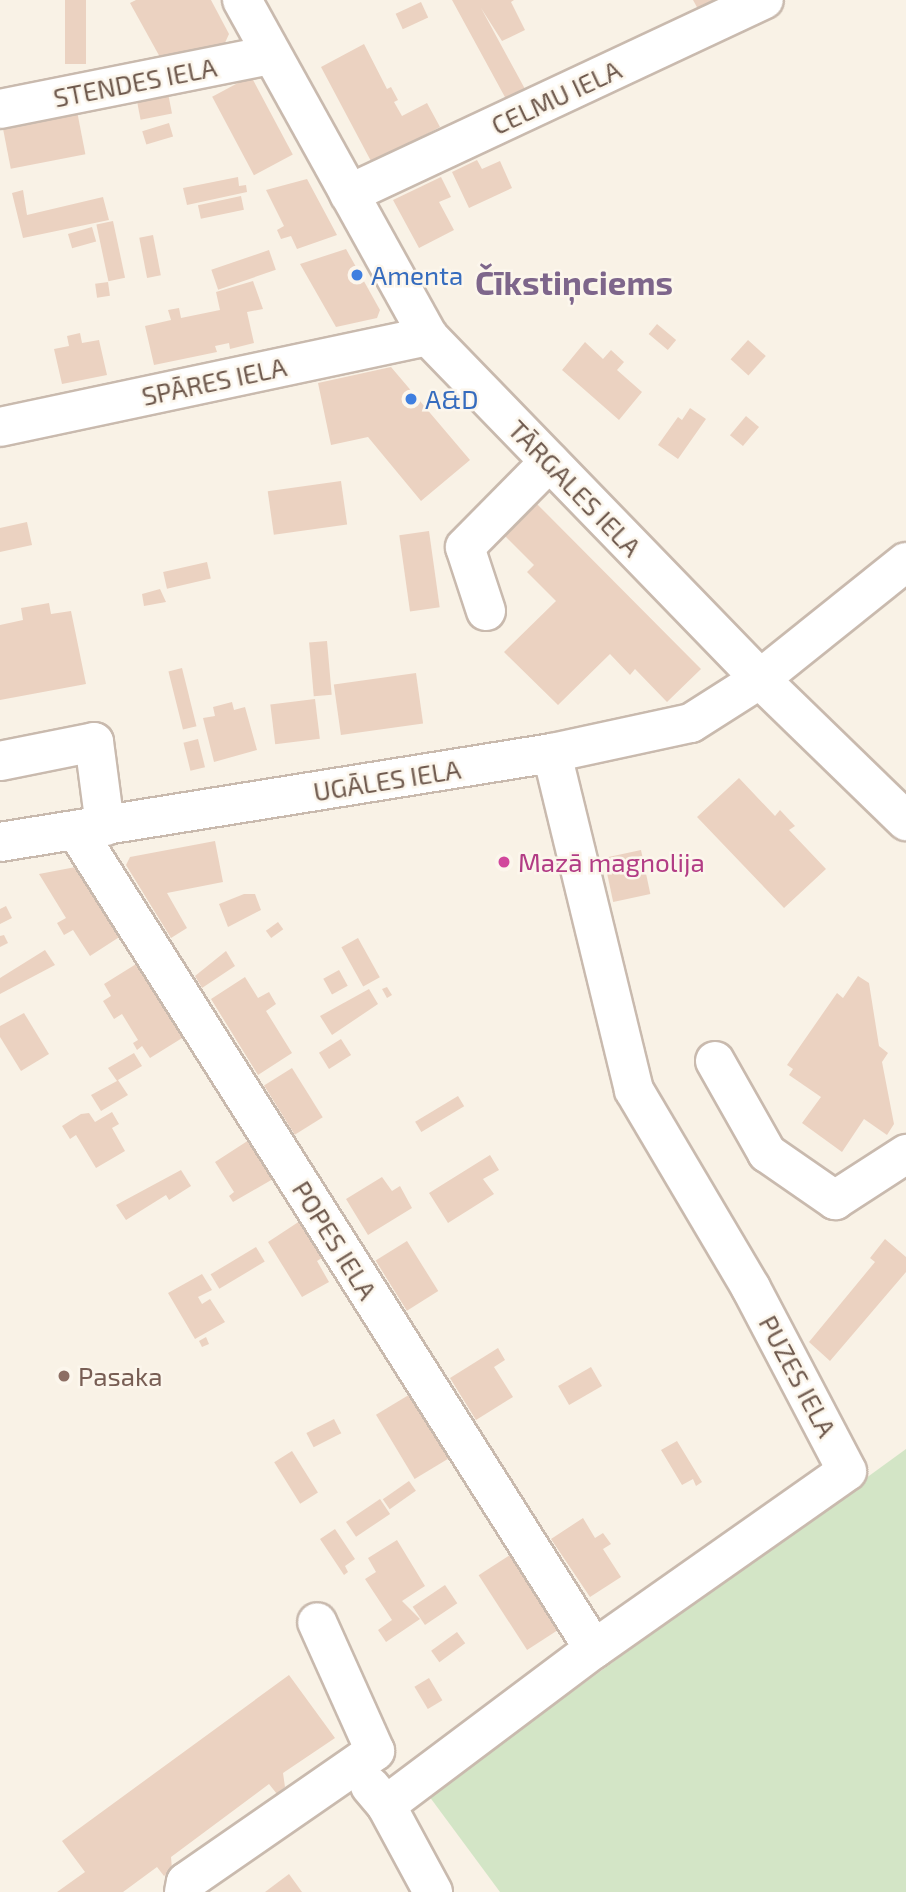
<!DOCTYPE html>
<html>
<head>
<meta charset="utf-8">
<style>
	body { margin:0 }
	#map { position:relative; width:906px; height:1892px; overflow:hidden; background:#f9f2e6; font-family:"Exo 2",sans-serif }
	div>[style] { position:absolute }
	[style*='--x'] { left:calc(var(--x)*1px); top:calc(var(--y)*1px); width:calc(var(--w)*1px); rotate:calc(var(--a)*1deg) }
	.green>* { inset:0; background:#d3e5c6 }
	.building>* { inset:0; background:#ebd2c1; transform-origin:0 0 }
	.roads { filter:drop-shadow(2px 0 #c9baae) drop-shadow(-2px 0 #c9baae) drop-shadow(0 2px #c9baae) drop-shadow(0 -2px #c9baae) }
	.minor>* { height:38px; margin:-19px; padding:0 19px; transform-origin:19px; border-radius:19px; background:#fff }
	.dots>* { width:19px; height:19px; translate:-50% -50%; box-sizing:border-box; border:4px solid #fcf6ec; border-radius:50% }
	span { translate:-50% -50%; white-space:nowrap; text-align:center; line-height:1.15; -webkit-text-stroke:5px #fcf6ec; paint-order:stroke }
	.street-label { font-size:26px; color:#6f5a4e }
	.shop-label { font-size:26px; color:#366cbe }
	.left { translate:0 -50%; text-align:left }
	.hotel-label { font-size:26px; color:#b23c85 }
	.education-label { font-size:26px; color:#785e54 }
	.district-label { font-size:33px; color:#7e668b; font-weight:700 }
</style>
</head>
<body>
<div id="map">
	<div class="green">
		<i style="clip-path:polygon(906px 1449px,906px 1892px,500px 1892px,429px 1796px)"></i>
	</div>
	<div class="building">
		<i style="left:65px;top:0;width:21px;height:64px"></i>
		<i style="clip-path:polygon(136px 0,211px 0,229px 34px,224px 45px,161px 59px,130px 3px)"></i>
		<i style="clip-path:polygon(452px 0,514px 0,511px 2px,525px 30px,502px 41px,481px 8px,525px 89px,506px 99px)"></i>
		<i style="clip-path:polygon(693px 0,718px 0,698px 9px)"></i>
		<i style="left:421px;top:2px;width:17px;height:28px;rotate:65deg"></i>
		<i style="clip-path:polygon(364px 44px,387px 89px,391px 87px,398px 100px,394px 102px,402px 116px,427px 103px,440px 127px,372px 163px,321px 67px)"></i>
		<i style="left:251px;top:76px;width:89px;height:44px;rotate:62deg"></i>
		<i style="left:168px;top:93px;width:21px;height:32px;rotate:79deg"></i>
		<i style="left:77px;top:111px;width:44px;height:76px;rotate:79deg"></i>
		<i style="left:169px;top:123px;width:14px;height:28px;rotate:73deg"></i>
		<i style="clip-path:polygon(477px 160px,482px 169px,500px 161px,512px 188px,469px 208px,452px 172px)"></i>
		<i style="clip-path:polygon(238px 177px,239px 186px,246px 185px,247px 192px,187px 205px,183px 188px)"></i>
		<i style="clip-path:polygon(441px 177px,451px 197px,439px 202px,454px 230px,419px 248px,393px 200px)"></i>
		<i style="clip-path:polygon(307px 179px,337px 235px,297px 249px,291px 236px,281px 239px,277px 230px,284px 226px,266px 190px)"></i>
		<i style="clip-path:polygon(23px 190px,27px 215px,103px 197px,109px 220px,23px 238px,12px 193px)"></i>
		<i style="left:241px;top:196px;width:14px;height:44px;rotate:78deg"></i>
		<i style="left:113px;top:221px;width:58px;height:17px;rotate:78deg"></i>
		<i style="left:92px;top:227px;width:15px;height:25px;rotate:74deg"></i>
		<i style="left:153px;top:235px;width:41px;height:14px;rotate:79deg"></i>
		<i style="clip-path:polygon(346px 249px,380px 310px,377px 318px,336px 327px,300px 264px)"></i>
		<i style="left:269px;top:250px;width:21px;height:61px;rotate:71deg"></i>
		<i style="clip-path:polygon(253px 281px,263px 309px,247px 312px,254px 343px,230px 349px,229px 343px,215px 346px,217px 352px,154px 365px,145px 326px,171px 320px,168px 310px,179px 308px,181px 318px,220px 310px,216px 292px)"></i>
		<i style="left:108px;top:282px;width:14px;height:13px;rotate:82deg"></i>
		<i style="left:657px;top:324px;width:25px;height:13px;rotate:40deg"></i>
		<i style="clip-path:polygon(80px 333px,82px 343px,99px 340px,107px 375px,62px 384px,54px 349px,69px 346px,67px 336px)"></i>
		<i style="left:748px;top:340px;width:24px;height:26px;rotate:42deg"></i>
		<i style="clip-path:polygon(585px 342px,603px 359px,611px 350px,624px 362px,617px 370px,642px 392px,619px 420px,562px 370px)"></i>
		<i style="clip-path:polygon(391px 367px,470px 460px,421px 501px,368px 437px,331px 445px,318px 383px)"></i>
		<i style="clip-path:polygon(690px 408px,706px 419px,678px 459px,658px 445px,678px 417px,682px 420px)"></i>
		<i style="left:746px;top:416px;width:17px;height:25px;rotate:40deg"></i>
		<i style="left:341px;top:481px;width:44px;height:74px;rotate:82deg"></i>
		<i style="clip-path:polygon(536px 503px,701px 669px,667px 702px,635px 669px,630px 675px,610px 654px,558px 705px,504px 652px,556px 601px,527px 572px,534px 565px,497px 528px)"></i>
		<i style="clip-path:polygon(27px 522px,32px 545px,0 552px,0 528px)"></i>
		<i style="left:429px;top:531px;width:77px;height:30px;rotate:82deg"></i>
		<i style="left:207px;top:562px;width:17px;height:45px;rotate:77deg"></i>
		<i style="clip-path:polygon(160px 589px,166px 602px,144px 606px,142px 594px)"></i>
		<i style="clip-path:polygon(49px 603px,51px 614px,71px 611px,86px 684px,0 700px,0 625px,23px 620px,21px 608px)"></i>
		<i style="left:327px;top:641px;width:54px;height:18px;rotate:85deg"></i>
		<i style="left:182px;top:668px;width:60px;height:14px;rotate:76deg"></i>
		<i style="left:416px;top:673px;width:51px;height:83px;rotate:82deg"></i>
		<i style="left:315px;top:699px;width:40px;height:45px;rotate:83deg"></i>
		<i style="clip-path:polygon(232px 702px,234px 710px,245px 707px,257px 750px,214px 762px,203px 718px,215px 716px,213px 707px)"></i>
		<i style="left:198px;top:739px;width:29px;height:15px;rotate:76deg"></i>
		<i style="clip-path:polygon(739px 778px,775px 816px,780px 810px,795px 826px,789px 830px,826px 869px,784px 908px,697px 817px)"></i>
		<i style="clip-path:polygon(215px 841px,223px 882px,167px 893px,187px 928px,171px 938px,126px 865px,130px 857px)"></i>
		<i style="left:641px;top:850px;width:45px;height:38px;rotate:78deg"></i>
		<i style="clip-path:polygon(81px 866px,124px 934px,90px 956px,73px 930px,64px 935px,57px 923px,66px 918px,39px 874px)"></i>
		<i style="clip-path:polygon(244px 894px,255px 894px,261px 910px,228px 927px,219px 904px)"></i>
		<i style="clip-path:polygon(6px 906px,12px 918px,0 924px,0 909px)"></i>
		<i style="left:278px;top:922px;width:9px;height:15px;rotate:54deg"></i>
		<i style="clip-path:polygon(4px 935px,8px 943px,0 947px,0 936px)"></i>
		<i style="left:358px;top:938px;width:45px;height:19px;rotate:61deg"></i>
		<i style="clip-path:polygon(45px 950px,55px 965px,0 994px,0 978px)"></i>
		<i style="clip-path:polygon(226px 951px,235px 966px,202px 988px,195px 976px)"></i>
		<i style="clip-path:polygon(141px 961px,187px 1035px,150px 1058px,142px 1046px,137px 1050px,133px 1043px,138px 1040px,122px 1014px,114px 1019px,103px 1001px,111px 996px,104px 984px)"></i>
		<i style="left:339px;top:970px;width:18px;height:18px;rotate:61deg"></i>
		<i style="clip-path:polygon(858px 976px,869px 983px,879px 1046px,888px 1053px,882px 1062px,894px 1124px,887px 1135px,864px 1119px,842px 1152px,802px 1123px,821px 1097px,789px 1075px,793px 1069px,787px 1065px,837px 993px,843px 998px)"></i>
		<i style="clip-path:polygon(245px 977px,258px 998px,269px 992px,276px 1004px,266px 1011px,292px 1053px,258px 1075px,211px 999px)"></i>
		<i style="clip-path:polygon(387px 987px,392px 995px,387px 998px,382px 989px)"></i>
		<i style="clip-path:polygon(369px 989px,378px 1004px,332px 1035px,320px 1016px)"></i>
		<i style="clip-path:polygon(24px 1013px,49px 1054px,21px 1071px,0 1037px,0 1026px)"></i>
		<i style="left:341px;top:1039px;width:19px;height:26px;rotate:58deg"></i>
		<i style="clip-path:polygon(134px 1053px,142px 1066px,118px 1080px,128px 1095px,101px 1111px,91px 1095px,117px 1081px,108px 1068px)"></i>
		<i style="left:292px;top:1068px;width:58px;height:33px;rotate:58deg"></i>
		<i style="left:458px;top:1096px;width:12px;height:50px;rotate:59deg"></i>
		<i style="clip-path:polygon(112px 1112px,119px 1124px,112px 1128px,125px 1151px,96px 1168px,76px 1135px,70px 1139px,62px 1126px,81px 1114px,89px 1113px,95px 1122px)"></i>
		<i style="clip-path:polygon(249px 1140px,273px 1179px,233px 1202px,229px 1196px,234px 1192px,215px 1162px)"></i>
		<i style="clip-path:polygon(490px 1155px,499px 1170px,483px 1179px,494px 1194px,448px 1223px,429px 1193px)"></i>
		<i style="clip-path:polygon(181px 1170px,191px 1186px,169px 1200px,166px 1195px,126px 1220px,116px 1205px)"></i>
		<i style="clip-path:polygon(382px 1177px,392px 1191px,400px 1186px,412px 1208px,368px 1235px,346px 1199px)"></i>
		<i style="clip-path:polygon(303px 1219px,325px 1256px,317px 1261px,329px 1282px,302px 1297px,268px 1242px)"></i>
		<i style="clip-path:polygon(885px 1239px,906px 1257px,906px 1272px,830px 1361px,809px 1342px,875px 1262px,870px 1258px)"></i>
		<i style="left:407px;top:1241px;width:59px;height:37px;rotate:58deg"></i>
		<i style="left:256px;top:1247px;width:17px;height:53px;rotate:59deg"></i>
		<i style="clip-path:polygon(202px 1274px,212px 1290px,198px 1297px,202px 1304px,210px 1299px,225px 1322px,195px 1339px,168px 1293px)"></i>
		<i style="clip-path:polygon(206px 1337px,209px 1344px,202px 1347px,199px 1341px)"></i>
		<i style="clip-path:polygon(498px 1348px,505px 1360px,494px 1367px,513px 1397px,476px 1420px,450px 1378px)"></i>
		<i style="left:591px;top:1367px;width:22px;height:38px;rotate:60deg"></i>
		<i style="left:412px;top:1393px;width:75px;height:42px;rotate:59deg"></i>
		<i style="left:334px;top:1419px;width:16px;height:31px;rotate:63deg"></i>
		<i style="clip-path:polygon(677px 1441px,702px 1482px,696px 1486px,693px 1479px,682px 1485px,661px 1450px)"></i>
		<i style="left:292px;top:1451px;width:49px;height:21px;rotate:58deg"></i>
		<i style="left:409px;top:1481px;width:12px;height:32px;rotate:55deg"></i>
		<i style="left:380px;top:1499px;width:18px;height:41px;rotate:56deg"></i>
		<i style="clip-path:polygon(583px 1518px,595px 1538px,603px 1533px,611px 1544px,603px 1549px,621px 1577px,590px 1597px,551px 1539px)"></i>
		<i style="clip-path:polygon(335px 1529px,355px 1559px,345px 1566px,348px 1572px,344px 1575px,320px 1539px)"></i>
		<i style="clip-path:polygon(397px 1540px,425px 1586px,402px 1601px,420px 1619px,386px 1642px,378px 1630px,392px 1620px,365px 1579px,376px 1572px,368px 1558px)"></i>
		<i style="left:513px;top:1553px;width:89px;height:41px;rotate:57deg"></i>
		<i style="left:445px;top:1585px;width:22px;height:39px;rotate:56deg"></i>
		<i style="left:457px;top:1632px;width:14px;height:32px;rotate:54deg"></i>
		<i style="clip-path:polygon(289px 1675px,335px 1738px,283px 1773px,285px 1787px,277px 1794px,269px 1784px,171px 1857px,172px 1869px,164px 1876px,157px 1867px,123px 1892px,57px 1892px,85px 1872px,62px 1841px)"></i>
		<i style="left:429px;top:1678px;width:26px;height:17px;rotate:59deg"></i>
		<i style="clip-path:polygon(289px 1874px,302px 1892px,265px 1892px)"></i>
	</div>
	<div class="roads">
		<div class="minor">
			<i style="--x:242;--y:0;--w:384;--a:61"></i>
			<i style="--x:428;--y:336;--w:477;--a:45.9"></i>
			<i style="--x:760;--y:679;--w:204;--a:44.2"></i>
			<i style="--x:0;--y:109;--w:275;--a:-11.3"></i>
			<i style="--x:349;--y:194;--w:458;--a:-25.1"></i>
			<i style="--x:0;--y:427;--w:438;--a:-12"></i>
			<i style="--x:486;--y:611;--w:67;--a:-108.2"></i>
			<i style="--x:465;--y:547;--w:120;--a:-45.3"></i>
			<i style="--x:0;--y:761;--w:96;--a:-11.4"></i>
			<i style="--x:94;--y:742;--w:85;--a:82.5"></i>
			<i style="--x:76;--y:830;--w:969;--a:57.69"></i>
			<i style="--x:0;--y:842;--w:559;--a:-9.16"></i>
			<i style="--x:552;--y:753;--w:142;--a:-12.2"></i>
			<i style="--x:691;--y:723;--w:82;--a:-32.5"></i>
			<i style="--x:760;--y:679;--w:187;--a:-38.7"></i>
			<i style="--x:715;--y:1061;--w:106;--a:60.5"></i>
			<i style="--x:767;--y:1153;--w:83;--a:34.7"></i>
			<i style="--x:835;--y:1200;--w:85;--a:-32.9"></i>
			<i style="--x:370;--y:1786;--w:25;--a:50"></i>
			<i style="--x:386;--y:1805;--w:99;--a:61.6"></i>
			<i style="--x:386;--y:1805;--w:260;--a:-36.9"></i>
			<i style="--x:594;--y:1649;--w:309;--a:-35.1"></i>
			<i style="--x:847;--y:1471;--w:207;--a:-117.7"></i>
			<i style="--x:751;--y:1288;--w:230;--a:-120.6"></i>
			<i style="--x:634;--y:1090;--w:347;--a:-103.7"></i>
			<i style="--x:184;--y:1892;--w:10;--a:-79"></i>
			<i style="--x:186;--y:1882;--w:230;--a:-34.7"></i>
			<i style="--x:375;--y:1751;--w:141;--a:-114.2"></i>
		</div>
	</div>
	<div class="dots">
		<i style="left:357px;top:275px;background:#3f7fe0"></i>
		<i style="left:411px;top:399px;background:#3f7fe0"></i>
		<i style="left:504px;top:862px;background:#d1479c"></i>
		<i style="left:64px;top:1376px;background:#8d6e63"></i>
	</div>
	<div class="street-label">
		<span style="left:135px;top:82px;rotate:-11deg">STENDES IELA</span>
		<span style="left:556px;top:97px;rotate:-25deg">CELMU IELA</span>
		<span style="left:214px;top:381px;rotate:-12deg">SPĀRES IELA</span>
		<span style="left:575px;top:488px;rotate:46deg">TĀRGALES IELA</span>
		<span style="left:387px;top:780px;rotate:-9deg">UGĀLES IELA</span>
		<span style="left:335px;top:1240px;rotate:58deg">POPES IELA</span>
		<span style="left:798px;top:1376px;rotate:62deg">PUZES IELA</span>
	</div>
	<div class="shop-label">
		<span class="left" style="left:371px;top:275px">Amenta</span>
		<span class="left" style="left:425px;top:399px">A&amp;D</span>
	</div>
	<div class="hotel-label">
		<span class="left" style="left:518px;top:862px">Mazā magnolija</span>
	</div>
	<div class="education-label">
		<span class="left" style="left:78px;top:1376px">Pasaka</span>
	</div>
	<div class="district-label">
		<span style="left:574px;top:283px">Čīkstiņciems</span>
	</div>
</div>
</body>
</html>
